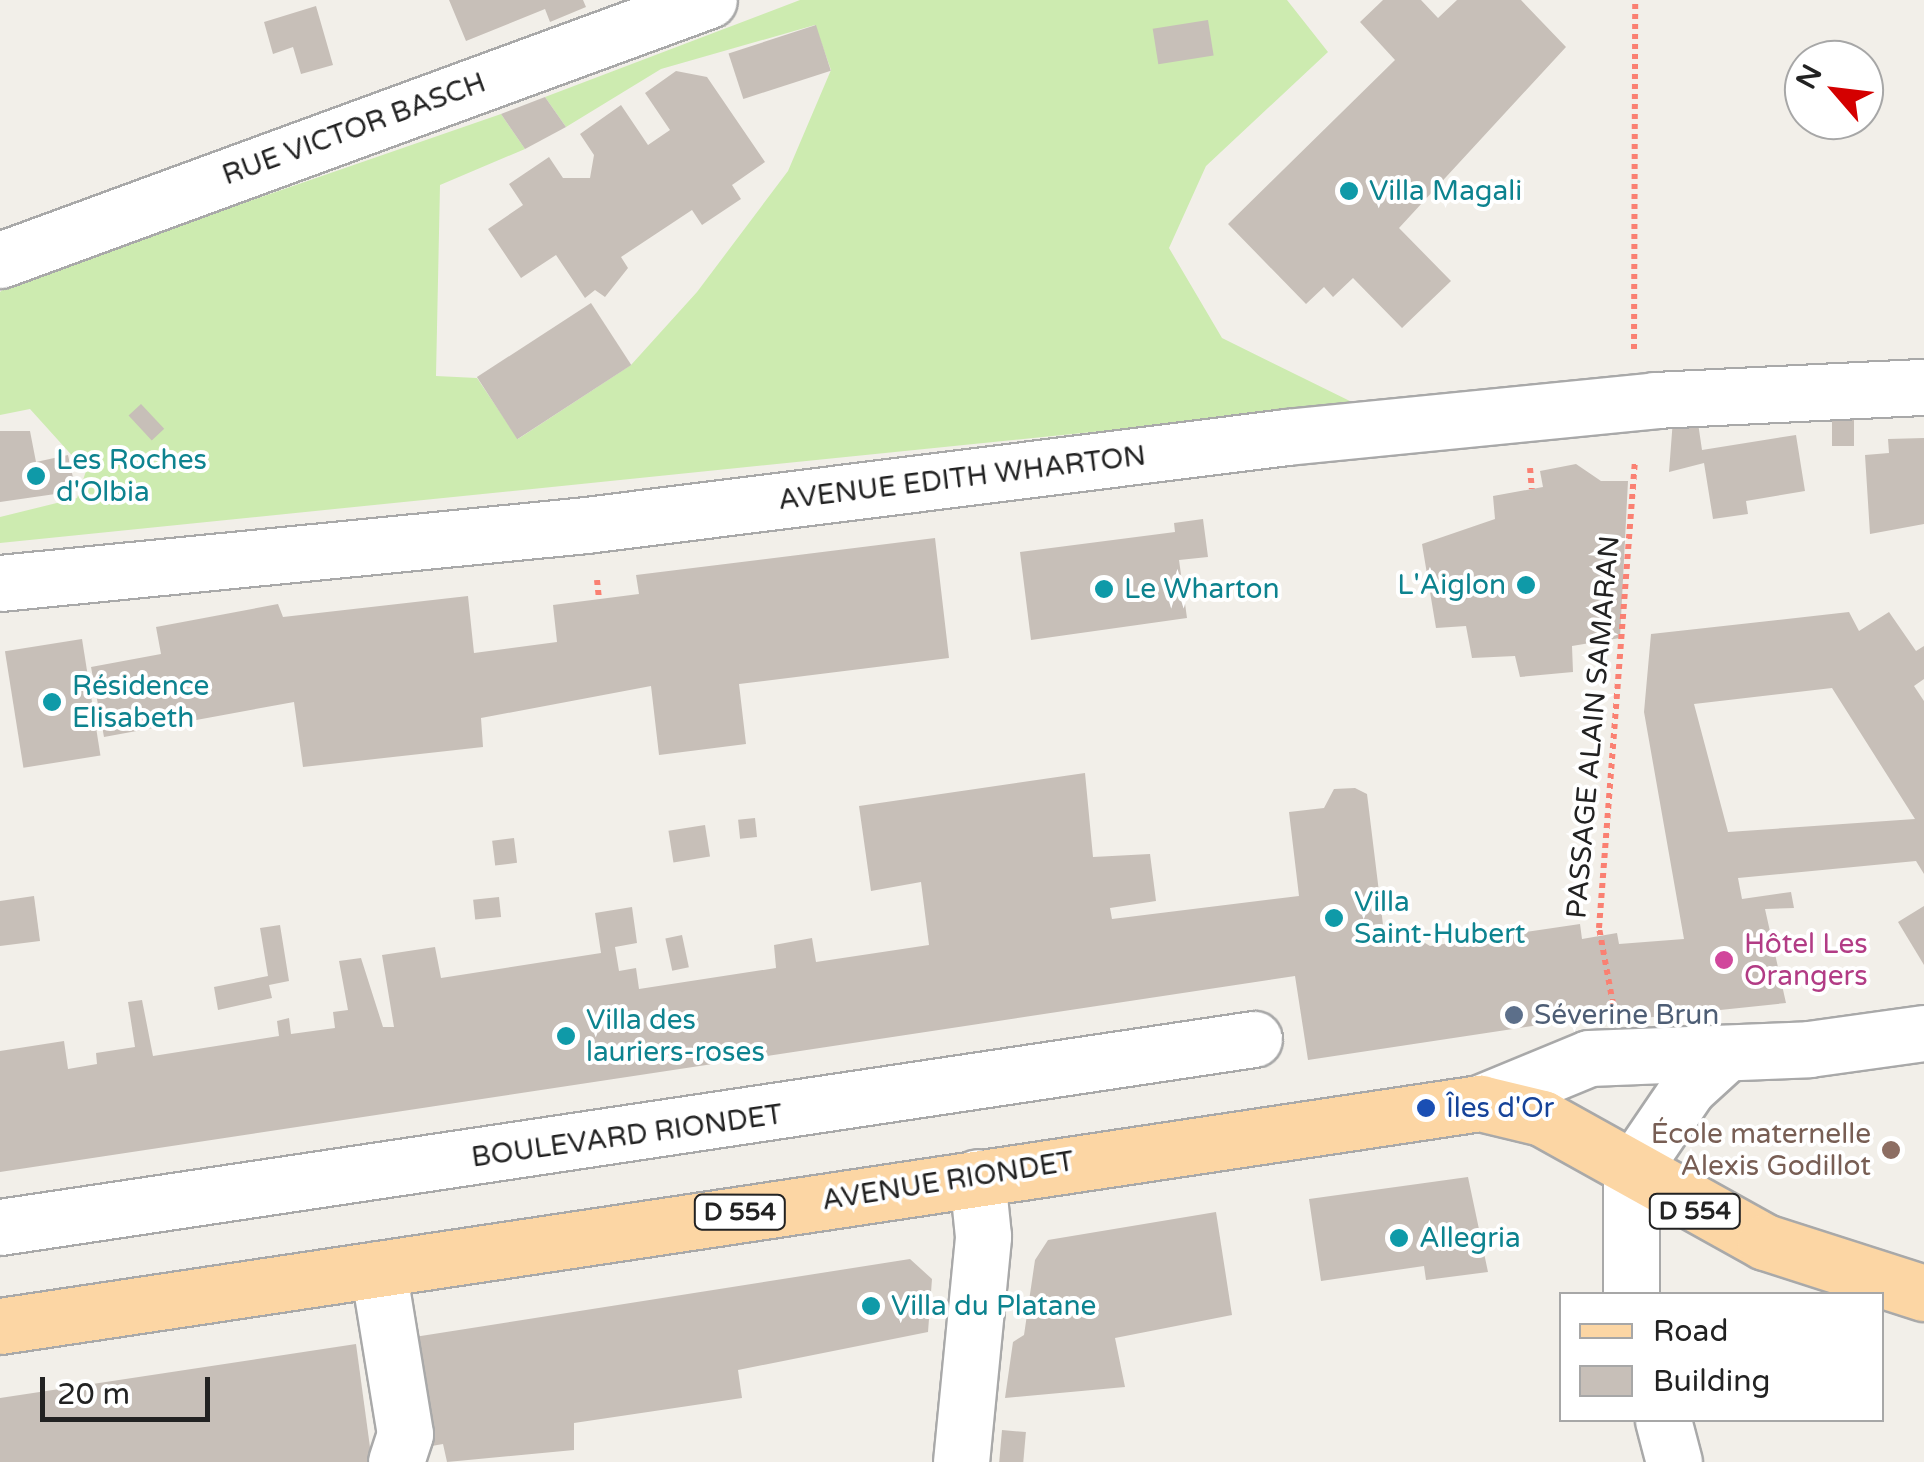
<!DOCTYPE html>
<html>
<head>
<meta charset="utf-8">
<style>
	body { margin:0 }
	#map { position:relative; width:1924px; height:1462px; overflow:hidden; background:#f2efe9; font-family:"Varela Round",sans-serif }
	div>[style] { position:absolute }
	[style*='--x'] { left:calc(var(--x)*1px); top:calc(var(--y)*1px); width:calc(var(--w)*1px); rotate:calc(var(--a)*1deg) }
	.grass>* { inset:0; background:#cdebb0 }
	.building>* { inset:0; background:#c7bfb8; transform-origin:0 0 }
	.path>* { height:6px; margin-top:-3px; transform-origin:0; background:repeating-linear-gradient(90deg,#fa8072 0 5px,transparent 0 10px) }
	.roads { filter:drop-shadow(2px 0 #a9a9a9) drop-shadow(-2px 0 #a9a9a9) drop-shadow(0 2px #a9a9a9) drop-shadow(0 -2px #a9a9a9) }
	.street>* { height:55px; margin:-27.5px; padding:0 27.5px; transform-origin:27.5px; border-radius:27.5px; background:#fff }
	.primary>* { height:55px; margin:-27.5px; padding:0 27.5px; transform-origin:27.5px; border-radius:27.5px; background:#fcd6a4 }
	.dots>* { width:28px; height:28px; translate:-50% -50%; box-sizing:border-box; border:5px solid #fff; border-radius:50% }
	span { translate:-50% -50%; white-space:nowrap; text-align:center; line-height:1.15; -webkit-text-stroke:8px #fff; paint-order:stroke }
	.shield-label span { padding:2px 8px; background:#fff; border:2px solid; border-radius:8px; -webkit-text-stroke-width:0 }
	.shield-label { font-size:25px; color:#222; font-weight:700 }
	.street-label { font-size:28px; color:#222 }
	.culture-label { font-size:28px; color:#0d838f }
	.left { translate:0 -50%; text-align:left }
	.right { translate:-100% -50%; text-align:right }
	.hotel-label { font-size:28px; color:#b23c85 }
	.service-label { font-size:28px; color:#4e5e75 }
	.transit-label { font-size:28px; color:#164399 }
	.education-label { font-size:28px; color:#785e54 }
	.legend { position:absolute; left:1559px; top:1292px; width:325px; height:130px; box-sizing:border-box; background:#fff; border:2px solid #a7a7a7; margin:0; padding:12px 18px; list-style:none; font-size:30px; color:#222 }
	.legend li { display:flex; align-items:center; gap:20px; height:50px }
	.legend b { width:50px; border:2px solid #a7a7a7 }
	.north { position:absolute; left:1784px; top:40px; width:100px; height:100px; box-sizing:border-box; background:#fff; border:2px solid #a7a7a7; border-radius:50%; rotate:298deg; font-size:28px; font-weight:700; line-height:40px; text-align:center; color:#222 }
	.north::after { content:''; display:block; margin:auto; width:35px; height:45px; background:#d40000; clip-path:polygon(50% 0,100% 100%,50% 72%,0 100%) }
	.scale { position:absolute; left:40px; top:1377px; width:170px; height:45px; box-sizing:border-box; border:5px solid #222; border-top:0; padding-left:12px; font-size:30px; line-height:35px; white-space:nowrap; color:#222; -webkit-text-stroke:8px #fff; paint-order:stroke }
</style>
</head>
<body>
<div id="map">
	<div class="grass">
		<i style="clip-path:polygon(800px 0,1287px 0,1328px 52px,1206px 166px,1169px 248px,1222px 338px,1358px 405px,0 543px,0 517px,77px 498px,86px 471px,30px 409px,0 415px,0 292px,10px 284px,501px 114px,525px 149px,440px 185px,436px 376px,477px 378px,518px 439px,631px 365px,697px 292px,788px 171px,831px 70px,815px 25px,661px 69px,566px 127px,545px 97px)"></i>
	</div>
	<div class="building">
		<i style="clip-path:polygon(449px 0,583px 0,586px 7px,550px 22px,545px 9px,466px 41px)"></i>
		<i style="clip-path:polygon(1383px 0,1421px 0,1438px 18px,1457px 0,1521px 0,1566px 47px,1399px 228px,1451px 281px,1402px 328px,1353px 278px,1333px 297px,1324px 287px,1306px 304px,1228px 224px,1395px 60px,1360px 22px)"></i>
		<i style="clip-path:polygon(316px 6px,333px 65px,301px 74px,293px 47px,273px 54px,264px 22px)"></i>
		<i style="left:1208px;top:20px;width:36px;height:56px;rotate:81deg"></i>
		<i style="left:816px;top:25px;width:48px;height:92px;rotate:72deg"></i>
		<i style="clip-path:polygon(676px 71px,707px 77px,765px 162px,732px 185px,741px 199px,702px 225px,692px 210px,621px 257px,628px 268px,605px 297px,595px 290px,585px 298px,556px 255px,521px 278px,488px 229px,523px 205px,509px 184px,549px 157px,563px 178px,590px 178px,594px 155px,580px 134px,621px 105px,648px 145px,670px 130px,645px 93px)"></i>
		<i style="clip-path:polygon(545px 97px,566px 127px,525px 149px,501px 114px)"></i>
		<i style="left:591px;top:303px;width:74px;height:136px;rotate:57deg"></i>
		<i style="left:141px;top:404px;width:34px;height:17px;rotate:47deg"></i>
		<i style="left:1832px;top:409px;width:22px;height:37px"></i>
		<i style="clip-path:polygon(1697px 416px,1702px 450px,1796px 435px,1805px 491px,1746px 501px,1748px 514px,1713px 519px,1704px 463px,1669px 472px,1673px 419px)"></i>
		<i style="clip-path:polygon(0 431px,30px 431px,36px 462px,68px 455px,76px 491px,0 502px)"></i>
		<i style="clip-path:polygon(1924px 438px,1924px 524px,1870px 534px,1865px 455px,1889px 453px,1888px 439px)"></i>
		<i style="clip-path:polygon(1576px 464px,1601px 481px,1628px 481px,1620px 638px,1572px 646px,1573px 672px,1520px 677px,1515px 656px,1472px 658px,1466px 626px,1436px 628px,1422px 544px,1495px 519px,1493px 496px,1543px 487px,1540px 471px)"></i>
		<i style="clip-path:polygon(1203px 519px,1208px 557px,1179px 560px,1187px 618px,1031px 640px,1020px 552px,1175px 532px,1174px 523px)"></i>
		<i style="clip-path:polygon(935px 538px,949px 658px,739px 684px,746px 744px,659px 755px,651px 686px,481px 718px,483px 747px,303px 767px,294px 702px,104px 737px,91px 667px,161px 654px,156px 627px,278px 604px,283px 617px,468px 596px,474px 653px,557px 642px,553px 605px,639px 594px,636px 575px)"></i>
		<i style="clip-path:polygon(evenodd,1849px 612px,1859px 631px,1889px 612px,1916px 651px,1924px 646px,1924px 679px,1914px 686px,1924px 701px,1924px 874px,1916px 861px,1738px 878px,1742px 899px,1791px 892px,1794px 908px,1765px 909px,1786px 1003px,1634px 1019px,1631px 1011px,1308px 1060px,1295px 976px,0 1172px,0 1051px,64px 1041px,68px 1069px,97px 1064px,96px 1053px,135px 1047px,128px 1002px,142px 1000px,153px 1056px,279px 1036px,277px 1021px,289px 1018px,291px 1034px,335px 1028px,333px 1012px,348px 1010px,339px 961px,361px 958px,383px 1027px,394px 1027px,382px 955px,435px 947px,441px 978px,601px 953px,595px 913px,632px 907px,637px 943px,615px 947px,619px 971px,636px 968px,639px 989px,776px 968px,774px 945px,812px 938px,816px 962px,929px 945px,921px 882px,871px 891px,859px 806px,1085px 773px,1093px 857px,1150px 854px,1156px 901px,1110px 908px,1112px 919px,1299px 896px,1289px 812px,1324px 808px,1334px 789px,1355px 788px,1367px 794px,1385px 941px,1415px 937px,1430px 946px,1580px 924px,1582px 939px,1617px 933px,1619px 944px,1684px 939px,1644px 712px,1651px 634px,1849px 612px,1832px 688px,1915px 819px,1728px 832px,1694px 704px,1832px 688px)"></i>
		<i style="left:82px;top:639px;width:118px;height:78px;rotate:81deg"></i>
		<i style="left:755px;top:818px;width:19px;height:17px;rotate:84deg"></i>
		<i style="left:705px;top:825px;width:32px;height:37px;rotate:81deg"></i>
		<i style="left:514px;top:838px;width:25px;height:22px;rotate:83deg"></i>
		<i style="clip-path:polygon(34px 896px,40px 941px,0 946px,0 901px)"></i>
		<i style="left:499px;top:897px;width:20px;height:26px;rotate:84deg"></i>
		<i style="clip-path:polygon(1924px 906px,1924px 965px,1898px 922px)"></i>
		<i style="clip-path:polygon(280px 925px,289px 981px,269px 985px,272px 998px,218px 1010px,214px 987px,268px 976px,260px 928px)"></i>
		<i style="left:682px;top:935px;width:33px;height:17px;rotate:78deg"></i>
		<i style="clip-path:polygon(1468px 1177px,1488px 1272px,1426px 1280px,1424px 1266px,1321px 1281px,1309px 1199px)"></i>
		<i style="clip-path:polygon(1216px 1212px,1232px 1315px,1115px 1338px,1125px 1387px,1005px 1398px,1013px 1342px,1024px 1335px,1035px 1260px,1048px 1240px)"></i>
		<i style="clip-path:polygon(910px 1259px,932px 1279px,928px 1332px,738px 1370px,742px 1398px,574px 1423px,574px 1450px,447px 1462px,443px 1444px,426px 1447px,408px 1338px)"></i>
		<i style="clip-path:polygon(356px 1344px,372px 1462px,0 1462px,0 1398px)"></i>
		<i style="left:1002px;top:1430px;width:24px;height:32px;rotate:5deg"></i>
	</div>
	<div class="path">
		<i style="--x:1634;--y:349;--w:349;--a:-89.8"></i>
		<i style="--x:1530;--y:468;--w:21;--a:85"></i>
		<i style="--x:597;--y:580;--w:19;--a:84"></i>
		<i style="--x:1613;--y:1004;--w:77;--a:-100.4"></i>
		<i style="--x:1599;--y:928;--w:469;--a:-85.6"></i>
	</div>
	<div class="roads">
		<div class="street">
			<i style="--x:0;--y:260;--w:755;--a:-20.14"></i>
			<i style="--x:0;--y:583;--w:589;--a:-5.65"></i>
			<i style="--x:586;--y:525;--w:707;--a:-7.16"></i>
			<i style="--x:1287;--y:437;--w:370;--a:-5.7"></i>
			<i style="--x:1655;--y:400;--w:269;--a:-2.8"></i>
			<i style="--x:1480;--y:1103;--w:118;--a:-22.4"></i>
			<i style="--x:1589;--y:1058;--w:220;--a:-2.3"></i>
			<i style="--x:1809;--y:1049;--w:116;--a:-7.9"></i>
			<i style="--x:0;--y:1227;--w:1268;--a:-8.53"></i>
			<i style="--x:378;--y:1269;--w:167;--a:80.7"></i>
			<i style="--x:405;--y:1434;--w:29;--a:108"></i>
			<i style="--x:1631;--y:1294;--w:122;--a:-90"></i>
			<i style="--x:1631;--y:1172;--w:102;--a:-55.8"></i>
			<i style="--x:1688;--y:1088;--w:49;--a:-42.5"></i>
			<i style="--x:1663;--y:1420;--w:43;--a:75.3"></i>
			<i style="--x:961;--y:1462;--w:227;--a:-84.4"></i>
			<i style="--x:983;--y:1236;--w:59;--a:-95.8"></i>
		</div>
		<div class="primary">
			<i style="--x:0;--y:1326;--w:1497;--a:-8.57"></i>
			<i style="--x:1480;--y:1103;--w:64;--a:13.6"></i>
			<i style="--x:1542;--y:1118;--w:255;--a:29.1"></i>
			<i style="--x:1765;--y:1242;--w:167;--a:17.8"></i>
		</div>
	</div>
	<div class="dots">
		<i style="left:1349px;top:191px;background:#0f9aa8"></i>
		<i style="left:36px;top:476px;background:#0f9aa8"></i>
		<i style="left:1526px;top:585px;background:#0f9aa8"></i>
		<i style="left:1104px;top:589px;background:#0f9aa8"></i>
		<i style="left:52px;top:702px;background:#0f9aa8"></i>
		<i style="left:1334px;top:918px;background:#0f9aa8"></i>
		<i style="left:1724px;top:960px;background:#d1479c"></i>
		<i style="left:1514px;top:1015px;background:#5c6f8a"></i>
		<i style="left:566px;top:1036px;background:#0f9aa8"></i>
		<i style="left:1426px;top:1108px;background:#1a4fb4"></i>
		<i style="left:1891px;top:1150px;background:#8d6e63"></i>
		<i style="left:1399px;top:1238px;background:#0f9aa8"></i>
		<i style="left:871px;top:1306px;background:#0f9aa8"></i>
	</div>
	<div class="shield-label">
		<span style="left:1695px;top:1211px">D 554</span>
		<span style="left:740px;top:1212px">D 554</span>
	</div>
	<div class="street-label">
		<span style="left:354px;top:129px;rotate:-20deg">RUE VICTOR BASCH</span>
		<span style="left:962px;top:478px;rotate:-7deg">AVENUE EDITH WHARTON</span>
		<span style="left:1593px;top:727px;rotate:-85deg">PASSAGE ALAIN SAMARAN</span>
		<span style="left:627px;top:1136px;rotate:-8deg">BOULEVARD RIONDET</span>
		<span style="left:948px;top:1181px;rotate:-9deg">AVENUE RIONDET</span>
	</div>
	<div class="culture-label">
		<span class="left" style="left:1369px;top:191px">Villa Magali</span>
		<span class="left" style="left:56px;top:476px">Les Roches<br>d'Olbia</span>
		<span class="right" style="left:1506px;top:585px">L'Aiglon</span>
		<span class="left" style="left:1124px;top:589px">Le Wharton</span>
		<span class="left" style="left:72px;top:702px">Résidence<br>Elisabeth</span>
		<span class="left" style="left:1354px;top:918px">Villa<br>Saint-Hubert</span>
		<span class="left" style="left:586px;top:1036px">Villa des<br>lauriers-roses</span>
		<span class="left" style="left:1419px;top:1238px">Allegria</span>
		<span class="left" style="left:891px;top:1306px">Villa du Platane</span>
	</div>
	<div class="hotel-label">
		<span class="left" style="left:1744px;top:960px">Hôtel Les<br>Orangers</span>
	</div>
	<div class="service-label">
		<span class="left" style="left:1534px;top:1015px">Séverine Brun</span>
	</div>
	<div class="transit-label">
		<span class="left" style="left:1446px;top:1108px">Îles d'Or</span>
	</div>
	<div class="education-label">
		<span class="right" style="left:1871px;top:1150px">École maternelle<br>Alexis Godillot</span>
	</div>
	<ul class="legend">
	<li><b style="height:12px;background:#fcd6a4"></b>Road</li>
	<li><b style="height:28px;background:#c7bfb8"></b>Building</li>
	</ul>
	<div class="north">N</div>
	<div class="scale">20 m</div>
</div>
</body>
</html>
